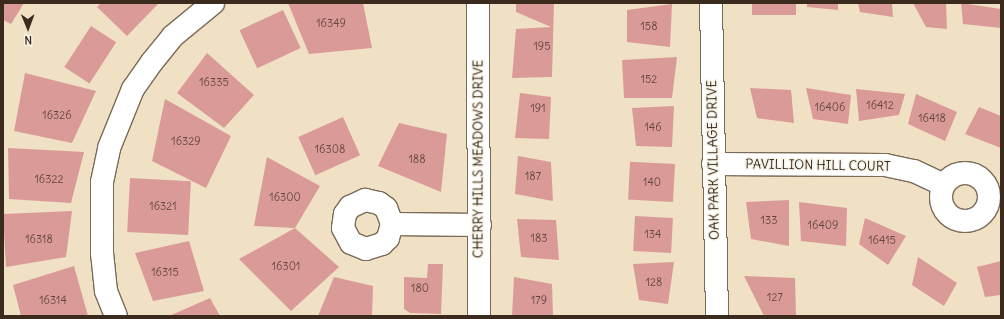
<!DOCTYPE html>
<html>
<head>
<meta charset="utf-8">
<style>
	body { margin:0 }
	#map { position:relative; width:1004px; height:319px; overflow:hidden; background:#f0e1c4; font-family:Delius,sans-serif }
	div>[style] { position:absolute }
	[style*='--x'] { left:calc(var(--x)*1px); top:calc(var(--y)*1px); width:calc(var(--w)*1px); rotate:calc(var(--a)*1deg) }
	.building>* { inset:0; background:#da9b98; transform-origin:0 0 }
	.roads { filter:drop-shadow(1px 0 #7a6a58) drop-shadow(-1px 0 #7a6a58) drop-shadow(0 1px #7a6a58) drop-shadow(0 -1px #7a6a58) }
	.minor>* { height:22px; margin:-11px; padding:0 11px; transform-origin:11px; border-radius:11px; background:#fff }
	.minor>.ring { margin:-11px; padding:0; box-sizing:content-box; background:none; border:22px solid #fff; border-radius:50% }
	span { translate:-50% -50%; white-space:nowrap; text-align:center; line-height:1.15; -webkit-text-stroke:3px #f7f3e8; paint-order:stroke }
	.number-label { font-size:11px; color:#63463c }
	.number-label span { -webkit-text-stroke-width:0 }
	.street-label { font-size:13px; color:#3b2a1e }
	.frame { position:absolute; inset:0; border:4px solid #3b2a1e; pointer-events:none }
	.north { position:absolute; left:8px; top:8px; width:40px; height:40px; -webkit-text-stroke:3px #f7f3e8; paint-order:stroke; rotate:179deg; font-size:11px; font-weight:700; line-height:16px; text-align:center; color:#3b2a1e }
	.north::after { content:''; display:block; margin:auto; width:14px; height:18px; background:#3b2a1e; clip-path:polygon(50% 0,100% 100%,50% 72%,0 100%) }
</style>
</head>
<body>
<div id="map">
	<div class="building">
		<i style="clip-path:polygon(3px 3px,24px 3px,11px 24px,3px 20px)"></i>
		<i style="clip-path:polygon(101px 3px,159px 3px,127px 36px,97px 7px)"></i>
		<i style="clip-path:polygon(288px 3px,363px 3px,372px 48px,309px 54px)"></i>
		<i style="clip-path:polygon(516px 3px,554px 3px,552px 77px,512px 78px,516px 29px,551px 27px,516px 12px)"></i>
		<i style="left:752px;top:3px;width:44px;height:12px"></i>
		<i style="clip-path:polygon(807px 3px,838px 3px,838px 10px,807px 7px)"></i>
		<i style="clip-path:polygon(858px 3px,892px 3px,893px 17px,860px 12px)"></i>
		<i style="clip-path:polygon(913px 3px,946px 3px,947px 29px,926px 27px)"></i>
		<i style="clip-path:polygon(961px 3px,1001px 9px,1001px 28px,963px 24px)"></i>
		<i style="clip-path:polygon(672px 4px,670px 47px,627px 42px,627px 10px)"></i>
		<i style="left:283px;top:10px;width:42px;height:48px;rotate:65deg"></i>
		<i style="left:91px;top:26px;width:30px;height:49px;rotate:33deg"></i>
		<i style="clip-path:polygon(207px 53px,254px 95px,224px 128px,177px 93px)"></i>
		<i style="clip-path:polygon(677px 57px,672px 98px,624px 98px,622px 60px)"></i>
		<i style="clip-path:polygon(25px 73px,96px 91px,72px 143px,14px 131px)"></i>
		<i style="clip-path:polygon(750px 88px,791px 90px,794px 123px,757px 118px)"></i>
		<i style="clip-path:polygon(806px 88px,851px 95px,848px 124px,813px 119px)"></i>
		<i style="clip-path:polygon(856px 89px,905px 94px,899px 115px,859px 121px)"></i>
		<i style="clip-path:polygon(520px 93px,551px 97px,549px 139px,515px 138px)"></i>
		<i style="clip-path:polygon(916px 94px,957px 112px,945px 141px,908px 124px)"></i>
		<i style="clip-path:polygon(165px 99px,231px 136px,206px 188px,152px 161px)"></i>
		<i style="clip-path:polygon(674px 106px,672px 147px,636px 146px,632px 108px)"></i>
		<i style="clip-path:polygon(979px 107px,1001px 116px,1001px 148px,965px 134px)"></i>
		<i style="left:343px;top:117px;width:42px;height:49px;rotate:66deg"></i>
		<i style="clip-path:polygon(399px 123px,447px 134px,441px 192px,378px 166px)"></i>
		<i style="clip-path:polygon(8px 148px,84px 152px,71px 203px,9px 199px)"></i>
		<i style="clip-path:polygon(518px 156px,551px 162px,553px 201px,515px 194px)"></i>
		<i style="clip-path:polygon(267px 157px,320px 186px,295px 228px,254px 226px)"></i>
		<i style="left:675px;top:164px;width:38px;height:45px;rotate:93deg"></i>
		<i style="left:130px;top:178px;width:61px;height:54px;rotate:3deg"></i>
		<i style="clip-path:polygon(789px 200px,789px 246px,751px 239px,746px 202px)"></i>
		<i style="clip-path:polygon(799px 202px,847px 208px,846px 246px,801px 241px)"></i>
		<i style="clip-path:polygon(72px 211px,66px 257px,6px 267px,3px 214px)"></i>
		<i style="left:635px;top:216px;width:38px;height:35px;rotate:3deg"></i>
		<i style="clip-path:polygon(865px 218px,906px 236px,888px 265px,859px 244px)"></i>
		<i style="clip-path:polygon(517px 219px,556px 220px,559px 260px,521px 257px)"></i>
		<i style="clip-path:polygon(295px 228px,339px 267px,291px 311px,239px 259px)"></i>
		<i style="clip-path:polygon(189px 241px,204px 291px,153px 301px,135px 253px)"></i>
		<i style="clip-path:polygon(918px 257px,957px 283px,944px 306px,912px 285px)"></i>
		<i style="clip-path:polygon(1001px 261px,1001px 295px,985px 297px,977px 267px)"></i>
		<i style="clip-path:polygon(674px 262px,668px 304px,639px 300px,633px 264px)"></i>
		<i style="clip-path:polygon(428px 264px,443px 264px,441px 314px,410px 313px,404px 309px,404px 277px,427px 278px)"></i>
		<i style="clip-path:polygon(74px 266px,88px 316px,21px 316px,13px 285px)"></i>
		<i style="clip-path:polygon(744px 276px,795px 278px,796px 316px,764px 316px)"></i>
		<i style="clip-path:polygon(334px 277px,373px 286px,372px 316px,318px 316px)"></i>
		<i style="clip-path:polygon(514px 277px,552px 284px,553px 316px,512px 316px)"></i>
		<i style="clip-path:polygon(210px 298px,220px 316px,169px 316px)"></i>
	</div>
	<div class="roads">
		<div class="minor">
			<i style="--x:478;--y:3;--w:313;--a:89.8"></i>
			<i style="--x:711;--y:3;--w:313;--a:88.9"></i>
			<i style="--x:713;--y:164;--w:172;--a:0.3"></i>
			<i style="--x:885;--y:165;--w:30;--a:12"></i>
			<i style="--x:914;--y:171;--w:33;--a:25"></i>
			<i class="ring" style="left:941px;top:173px;width:26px;height:26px"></i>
			<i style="--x:392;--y:224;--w:15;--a:106"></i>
			<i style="--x:388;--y:238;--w:8;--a:135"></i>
			<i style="--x:382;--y:244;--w:17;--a:163"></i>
			<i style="--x:366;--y:249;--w:16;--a:-158"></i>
			<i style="--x:351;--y:243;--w:17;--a:-118"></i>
			<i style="--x:343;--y:228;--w:14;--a:-82"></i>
			<i style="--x:345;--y:214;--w:9;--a:-54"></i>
			<i style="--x:350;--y:207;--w:17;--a:-25"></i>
			<i style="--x:365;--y:200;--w:14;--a:12"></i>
			<i style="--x:379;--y:203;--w:9;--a:36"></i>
			<i style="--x:386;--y:208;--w:17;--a:69"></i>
			<i style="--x:392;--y:224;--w:88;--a:0.7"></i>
			<i style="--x:116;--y:316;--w:27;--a:-112"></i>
			<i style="--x:106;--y:291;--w:37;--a:-96"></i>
			<i style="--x:102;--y:254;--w:72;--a:-90"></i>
			<i style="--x:102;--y:182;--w:35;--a:-78"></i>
			<i style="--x:109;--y:148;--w:64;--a:-67.9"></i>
			<i style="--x:133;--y:89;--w:33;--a:-55"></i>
			<i style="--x:152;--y:62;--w:33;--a:-51"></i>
			<i style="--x:173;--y:36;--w:52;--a:-39.5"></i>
		</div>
	</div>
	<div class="number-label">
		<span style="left:331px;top:23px">16349</span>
		<span style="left:649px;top:26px">158</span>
		<span style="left:542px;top:46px">195</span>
		<span style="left:649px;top:79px">152</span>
		<span style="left:214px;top:82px">16335</span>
		<span style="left:880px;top:105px">16412</span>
		<span style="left:830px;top:107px">16406</span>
		<span style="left:538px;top:108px">191</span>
		<span style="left:57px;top:115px">16326</span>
		<span style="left:932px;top:118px">16418</span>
		<span style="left:653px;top:127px">146</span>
		<span style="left:186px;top:141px">16329</span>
		<span style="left:330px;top:149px">16308</span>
		<span style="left:417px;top:159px">188</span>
		<span style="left:533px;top:176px">187</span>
		<span style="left:49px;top:179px">16322</span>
		<span style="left:652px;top:182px">140</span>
		<span style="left:285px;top:197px">16300</span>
		<span style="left:163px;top:206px">16321</span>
		<span style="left:769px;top:220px">133</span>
		<span style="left:823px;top:225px">16409</span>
		<span style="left:653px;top:234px">134</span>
		<span style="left:539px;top:238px">183</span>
		<span style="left:39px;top:239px">16318</span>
		<span style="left:882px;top:240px">16415</span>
		<span style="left:286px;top:266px">16301</span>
		<span style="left:165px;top:272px">16315</span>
		<span style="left:654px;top:282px">128</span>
		<span style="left:420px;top:288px">180</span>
		<span style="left:775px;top:297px">127</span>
		<span style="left:53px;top:300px">16314</span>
		<span style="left:539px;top:300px">179</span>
	</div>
	<div class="street-label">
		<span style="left:479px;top:159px;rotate:-90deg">CHERRY HILLS MEADOWS DRIVE</span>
		<span style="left:714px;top:160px;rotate:-91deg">OAK PARK VILLAGE DRIVE</span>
		<span style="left:818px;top:166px;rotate:1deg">PAVILLION HILL COURT</span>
	</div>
	<div class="frame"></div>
	<div class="north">N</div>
</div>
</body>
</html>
